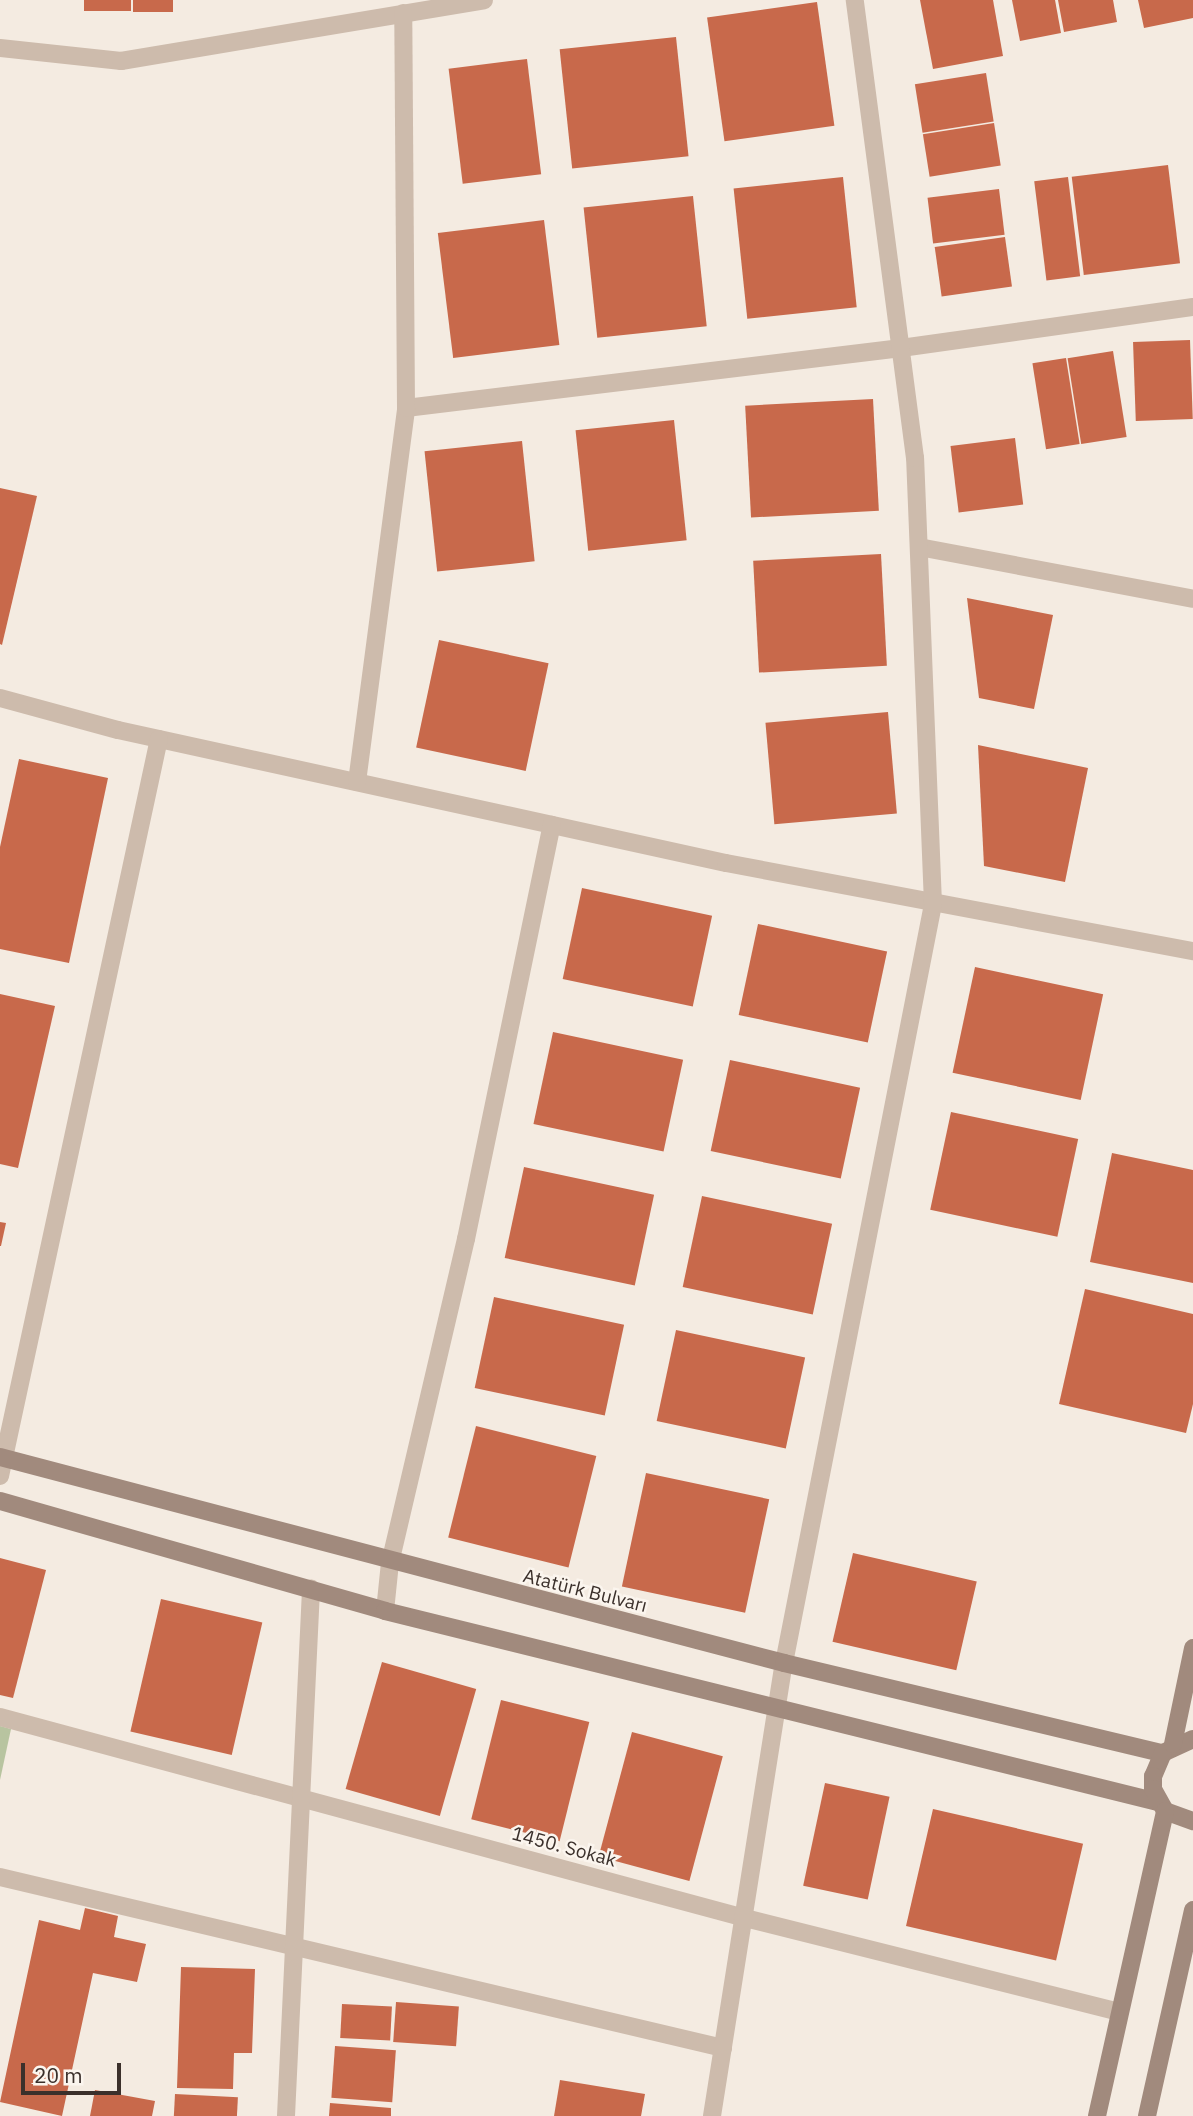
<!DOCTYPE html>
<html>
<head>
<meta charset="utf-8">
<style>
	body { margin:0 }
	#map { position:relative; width:1193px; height:2116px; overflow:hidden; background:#f4ebe1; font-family:"IBM Plex Sans",sans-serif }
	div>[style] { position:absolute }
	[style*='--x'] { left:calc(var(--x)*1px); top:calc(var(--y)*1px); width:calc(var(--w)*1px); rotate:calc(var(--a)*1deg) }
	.green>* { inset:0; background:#b8c4a0 }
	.building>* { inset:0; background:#c8694b; transform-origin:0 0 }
	.minor>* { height:18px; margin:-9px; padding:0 9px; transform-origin:9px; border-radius:9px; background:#cdbbac }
	.secondary>* { height:18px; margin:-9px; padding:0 9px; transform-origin:9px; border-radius:9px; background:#a18a7d }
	span { translate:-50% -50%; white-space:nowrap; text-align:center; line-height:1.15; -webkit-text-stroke:5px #fbf5ee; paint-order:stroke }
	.street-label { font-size:19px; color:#3b302b }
	.scale { position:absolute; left:21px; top:2063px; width:100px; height:32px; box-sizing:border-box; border:4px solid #3b302b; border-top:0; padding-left:9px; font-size:21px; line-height:24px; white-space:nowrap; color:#3b302b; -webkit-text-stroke:5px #fbf5ee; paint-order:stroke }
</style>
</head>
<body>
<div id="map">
	<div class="green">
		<i style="clip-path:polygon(0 1726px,11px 1729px,0 1780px)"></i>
	</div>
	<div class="building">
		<i style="left:84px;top:0;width:47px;height:11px"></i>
		<i style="left:133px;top:0;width:40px;height:12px"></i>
		<i style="clip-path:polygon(920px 0,993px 0,1003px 56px,933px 69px)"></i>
		<i style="clip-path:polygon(1012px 0,1055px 0,1061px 33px,1020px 41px)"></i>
		<i style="clip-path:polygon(1058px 0,1113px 0,1117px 22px,1064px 32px)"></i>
		<i style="clip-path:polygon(1138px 0,1193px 0,1193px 18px,1144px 28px)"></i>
		<i style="left:817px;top:2px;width:125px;height:111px;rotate:82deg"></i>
		<i style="left:676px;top:37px;width:120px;height:117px;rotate:84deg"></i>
		<i style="left:527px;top:59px;width:116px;height:79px;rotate:83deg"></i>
		<i style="left:986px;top:73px;width:49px;height:72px;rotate:81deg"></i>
		<i style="left:994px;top:123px;width:43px;height:72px;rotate:81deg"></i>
		<i style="left:1168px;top:165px;width:99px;height:97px;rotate:83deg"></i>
		<i style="left:843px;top:177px;width:131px;height:110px;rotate:84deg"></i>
		<i style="left:1068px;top:177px;width:100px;height:34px;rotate:83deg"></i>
		<i style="left:999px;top:189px;width:46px;height:72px;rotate:83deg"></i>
		<i style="left:693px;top:196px;width:131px;height:110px;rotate:84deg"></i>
		<i style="left:544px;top:220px;width:126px;height:107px;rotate:83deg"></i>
		<i style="left:1005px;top:237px;width:50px;height:71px;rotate:82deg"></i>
		<i style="left:1190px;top:340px;width:79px;height:57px;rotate:88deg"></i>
		<i style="left:1113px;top:351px;width:87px;height:46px;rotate:81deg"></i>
		<i style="left:1066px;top:358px;width:87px;height:34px;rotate:81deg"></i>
		<i style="left:873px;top:399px;width:112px;height:128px;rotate:87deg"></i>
		<i style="left:674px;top:420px;width:121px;height:99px;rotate:84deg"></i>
		<i style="left:1015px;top:438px;width:67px;height:65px;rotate:83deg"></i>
		<i style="left:522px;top:441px;width:121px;height:98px;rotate:84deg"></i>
		<i style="clip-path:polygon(0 488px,37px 496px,2px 645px,0 644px)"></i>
		<i style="left:881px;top:554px;width:112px;height:128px;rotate:87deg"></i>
		<i style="clip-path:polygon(967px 598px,1053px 615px,1034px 709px,979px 698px)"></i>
		<i style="left:439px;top:640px;width:112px;height:110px;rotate:12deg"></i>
		<i style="left:888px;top:712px;width:102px;height:123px;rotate:85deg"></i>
		<i style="clip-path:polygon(978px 745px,1088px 768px,1065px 882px,984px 866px)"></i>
		<i style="clip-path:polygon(19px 759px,108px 778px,69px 963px,0 949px,0 847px)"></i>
		<i style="left:582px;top:888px;width:133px;height:93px;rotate:12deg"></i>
		<i style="left:758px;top:924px;width:132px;height:93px;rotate:12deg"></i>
		<i style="left:975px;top:967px;width:131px;height:108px;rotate:12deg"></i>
		<i style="clip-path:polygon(0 994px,55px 1006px,18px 1168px,0 1164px)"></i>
		<i style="left:553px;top:1032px;width:133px;height:94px;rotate:12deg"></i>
		<i style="left:730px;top:1060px;width:133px;height:93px;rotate:12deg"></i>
		<i style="left:951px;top:1112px;width:130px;height:100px;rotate:12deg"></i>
		<i style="clip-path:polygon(1112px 1153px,1193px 1170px,1193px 1283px,1090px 1262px)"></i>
		<i style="left:524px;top:1167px;width:133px;height:93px;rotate:12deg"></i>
		<i style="left:702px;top:1196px;width:133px;height:93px;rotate:12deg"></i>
		<i style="clip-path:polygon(0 1222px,6px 1223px,1px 1246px,0 1246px)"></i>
		<i style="clip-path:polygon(1085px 1289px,1193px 1314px,1193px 1404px,1186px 1433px,1059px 1404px)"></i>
		<i style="left:494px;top:1297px;width:133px;height:93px;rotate:12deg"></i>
		<i style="left:676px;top:1330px;width:132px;height:93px;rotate:12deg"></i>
		<i style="left:476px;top:1426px;width:124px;height:115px;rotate:14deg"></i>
		<i style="left:646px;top:1473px;width:126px;height:116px;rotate:12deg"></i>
		<i style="left:853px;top:1553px;width:127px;height:91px;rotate:13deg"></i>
		<i style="clip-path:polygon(0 1558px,46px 1570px,13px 1698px,0 1695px)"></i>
		<i style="left:161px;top:1599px;width:104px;height:136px;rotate:13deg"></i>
		<i style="left:382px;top:1662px;width:98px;height:132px;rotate:16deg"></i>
		<i style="left:501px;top:1700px;width:91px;height:123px;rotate:14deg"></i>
		<i style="left:632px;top:1732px;width:94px;height:129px;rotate:15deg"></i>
		<i style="left:825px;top:1783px;width:66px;height:105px;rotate:12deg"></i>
		<i style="left:933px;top:1809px;width:154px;height:120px;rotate:13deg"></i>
		<i style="clip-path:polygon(85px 1908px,118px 1916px,114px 1937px,146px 1944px,137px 1982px,93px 1973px,62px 2116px,0 2102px,39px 1920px,80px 1930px)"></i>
		<i style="clip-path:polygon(181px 1967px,255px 1969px,252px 2053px,234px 2053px,233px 2089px,177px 2088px)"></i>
		<i style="left:396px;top:2002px;width:63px;height:40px;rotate:4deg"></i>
		<i style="left:342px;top:2004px;width:50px;height:34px;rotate:3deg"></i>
		<i style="left:335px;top:2046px;width:61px;height:52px;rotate:4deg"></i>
		<i style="clip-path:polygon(560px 2080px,645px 2094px,641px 2116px,554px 2116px)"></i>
		<i style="clip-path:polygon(95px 2090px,155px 2101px,152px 2116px,90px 2116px)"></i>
		<i style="left:175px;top:2094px;width:63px;height:22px;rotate:3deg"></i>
		<i style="clip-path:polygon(330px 2103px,391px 2108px,391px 2116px,329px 2116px)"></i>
	</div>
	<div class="minor">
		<i style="--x:0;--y:48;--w:122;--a:6.1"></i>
		<i style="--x:121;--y:61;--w:368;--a:-9.5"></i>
		<i style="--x:406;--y:408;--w:499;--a:-6.9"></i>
		<i style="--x:901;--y:348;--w:295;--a:-8"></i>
		<i style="--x:919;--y:547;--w:279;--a:10.7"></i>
		<i style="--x:0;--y:698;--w:122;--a:15.2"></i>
		<i style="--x:118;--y:730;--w:622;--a:12.34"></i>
		<i style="--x:726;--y:863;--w:475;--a:10.7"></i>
		<i style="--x:357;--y:782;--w:377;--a:-82.5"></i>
		<i style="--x:406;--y:408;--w:395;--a:-90.4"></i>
		<i style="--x:0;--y:1476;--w:754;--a:-77.83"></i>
		<i style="--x:385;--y:1611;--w:48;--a:-84.1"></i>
		<i style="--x:390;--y:1563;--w:333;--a:-76.8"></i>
		<i style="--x:466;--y:1239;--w:423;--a:-78.3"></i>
		<i style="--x:0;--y:1717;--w:772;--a:15.1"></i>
		<i style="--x:745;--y:1918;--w:386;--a:14.1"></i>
		<i style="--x:0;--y:1877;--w:743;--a:13.31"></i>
		<i style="--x:286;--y:2116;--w:528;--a:-87.28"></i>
		<i style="--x:712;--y:2116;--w:459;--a:-81"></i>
		<i style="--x:784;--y:1663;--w:773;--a:-78.89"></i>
		<i style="--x:933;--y:904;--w:446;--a:-92.3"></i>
		<i style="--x:915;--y:458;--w:462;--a:-97.5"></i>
	</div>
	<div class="secondary">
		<i style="--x:0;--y:1457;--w:811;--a:14.72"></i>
		<i style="--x:784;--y:1663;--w:390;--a:13.4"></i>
		<i style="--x:0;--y:1501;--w:400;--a:15.9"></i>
		<i style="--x:385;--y:1611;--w:796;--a:13.88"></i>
		<i style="--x:1193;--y:1739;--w:33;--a:155"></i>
		<i style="--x:1163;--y:1753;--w:25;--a:113"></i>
		<i style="--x:1153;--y:1776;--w:13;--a:90"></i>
		<i style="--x:1153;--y:1789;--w:25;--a:61"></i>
		<i style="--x:1165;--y:1811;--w:30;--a:20"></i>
		<i style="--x:1173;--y:1744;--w:98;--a:-78.2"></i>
		<i style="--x:1097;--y:2116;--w:312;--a:-77.4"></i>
		<i style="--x:1147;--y:2116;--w:211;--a:-77.4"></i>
	</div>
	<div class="street-label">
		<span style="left:585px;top:1591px;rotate:14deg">Atatürk Bulvarı</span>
		<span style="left:564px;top:1847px;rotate:15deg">1450. Sokak</span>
	</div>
	<div class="scale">20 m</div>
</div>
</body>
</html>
